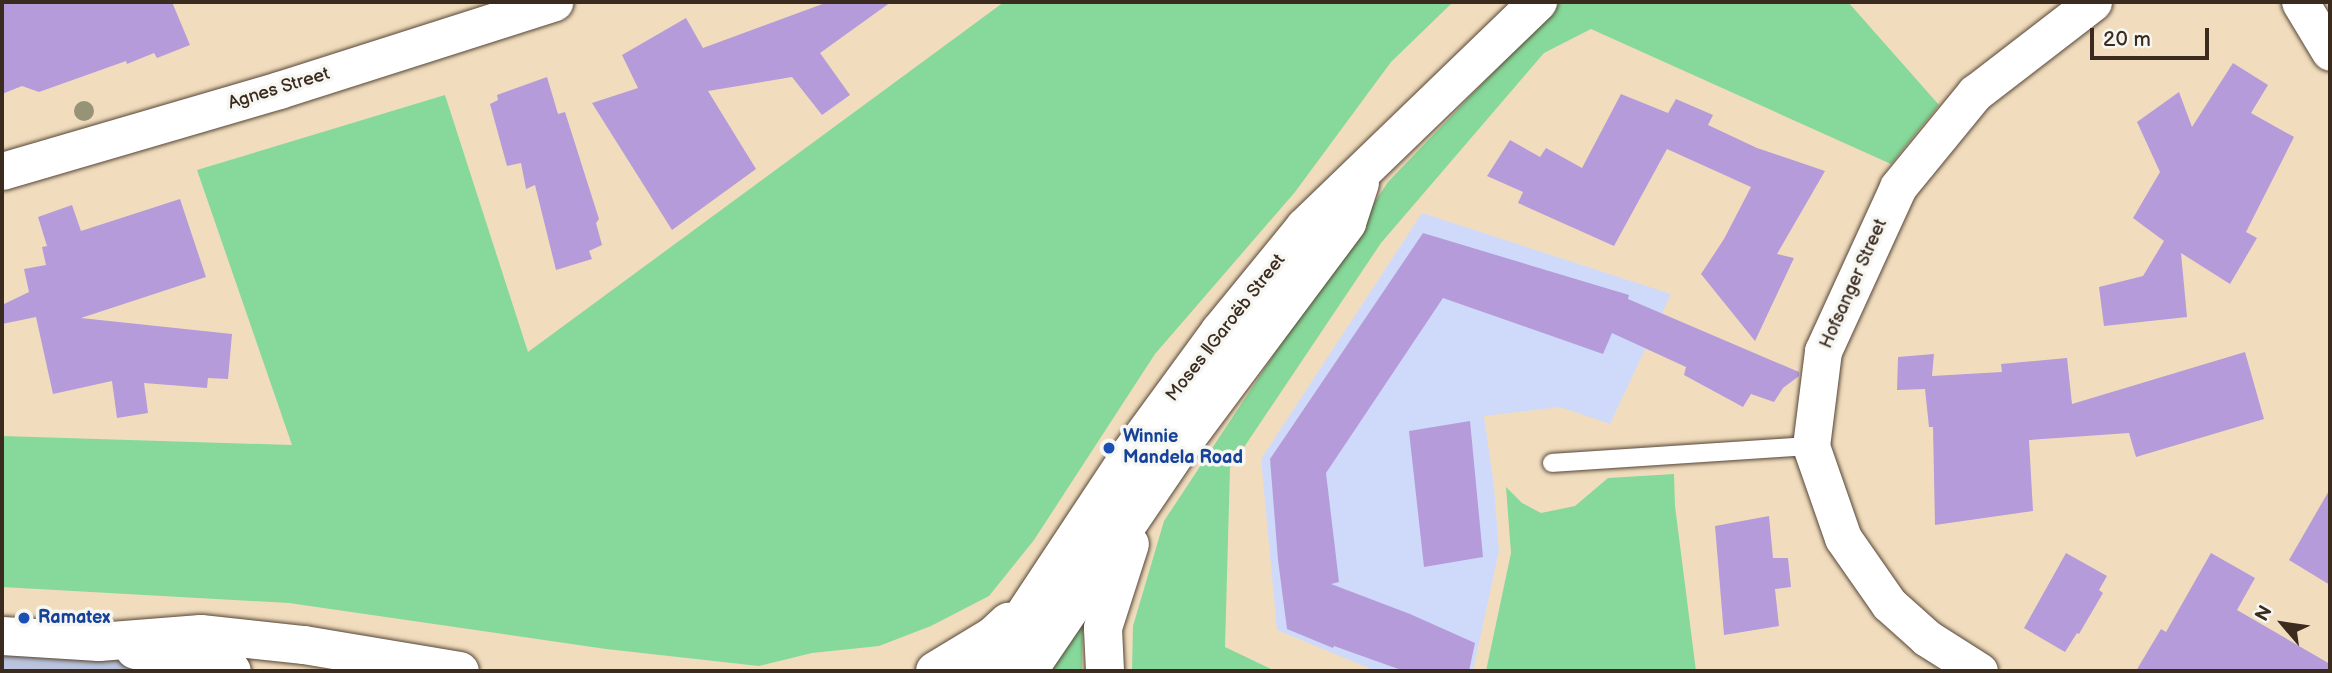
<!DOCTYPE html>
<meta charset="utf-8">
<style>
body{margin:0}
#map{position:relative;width:2332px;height:673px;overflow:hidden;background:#f1ddbe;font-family:"Balsamiq Sans",sans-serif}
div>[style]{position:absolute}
.built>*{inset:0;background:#cfdafa}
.industrial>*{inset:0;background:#bac4de}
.green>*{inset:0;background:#86d99a}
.building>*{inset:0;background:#b59bd9}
.roads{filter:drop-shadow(0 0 2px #564536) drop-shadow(0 0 2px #564536)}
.service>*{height:18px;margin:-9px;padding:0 9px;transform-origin:9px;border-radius:9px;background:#fff}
.minor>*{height:37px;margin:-18.5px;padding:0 18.5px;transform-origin:18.5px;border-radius:18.5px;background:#fff}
.secondary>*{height:38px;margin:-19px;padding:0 19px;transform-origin:19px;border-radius:19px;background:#fff}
.trees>*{width:20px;height:20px;margin:-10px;border-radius:50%;background:#979377}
.dots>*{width:19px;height:19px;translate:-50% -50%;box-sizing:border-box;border:4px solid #f6f6f2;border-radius:50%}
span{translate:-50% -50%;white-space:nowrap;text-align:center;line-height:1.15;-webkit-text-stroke:7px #f6f6f2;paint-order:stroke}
.street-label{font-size:18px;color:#3b2a1e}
.transit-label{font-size:18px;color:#164399;font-weight:700}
.left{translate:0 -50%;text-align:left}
.frame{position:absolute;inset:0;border:4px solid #3b2a1e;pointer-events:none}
.north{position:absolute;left:2248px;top:589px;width:70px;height:70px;-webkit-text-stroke:5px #f6f6f2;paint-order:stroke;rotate:299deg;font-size:19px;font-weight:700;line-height:28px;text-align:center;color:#3b2a1e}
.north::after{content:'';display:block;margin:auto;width:24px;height:32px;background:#3b2a1e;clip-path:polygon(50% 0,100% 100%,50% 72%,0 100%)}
.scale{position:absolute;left:2090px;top:28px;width:119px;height:32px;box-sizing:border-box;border:4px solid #3b2a1e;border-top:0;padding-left:9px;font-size:21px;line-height:24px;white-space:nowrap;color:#3b2a1e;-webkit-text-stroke:5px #f6f6f2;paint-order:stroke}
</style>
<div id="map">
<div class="built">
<i style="clip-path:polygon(1422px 213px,1671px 294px,1610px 424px,1560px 407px,1484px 416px,1494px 486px,1499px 551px,1473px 671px,1376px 671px,1277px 630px,1261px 459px)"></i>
</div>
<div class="industrial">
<i style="clip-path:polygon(2px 636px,234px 671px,2px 671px)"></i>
</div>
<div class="green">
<i style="clip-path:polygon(1004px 2px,1453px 2px,1391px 62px,1295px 192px,1155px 354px,1034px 540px,989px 596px,931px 626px,879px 646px,812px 653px,759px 666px,606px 649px,289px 603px,2px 587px,2px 436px,292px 445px,197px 170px,445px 95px,528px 352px)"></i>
<i style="clip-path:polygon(1561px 2px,1848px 2px,1939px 105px,1891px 164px,1591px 29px,1544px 53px,1381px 243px,1230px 468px,1225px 647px,1275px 671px,1132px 671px,1133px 626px,1164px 521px,1388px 182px)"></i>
<i style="clip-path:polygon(1674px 474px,1675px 506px,1696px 671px,1486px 671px,1511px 553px,1506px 487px,1522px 503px,1541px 513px,1575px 506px,1608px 478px)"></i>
<i style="clip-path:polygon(1083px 615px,1082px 671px,1047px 671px)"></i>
</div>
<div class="building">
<i style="clip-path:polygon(2px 2px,172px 2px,190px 45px,157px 58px,154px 53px,127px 64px,126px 61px,39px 92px,22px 86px,2px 94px)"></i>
<i style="clip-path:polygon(828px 2px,891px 2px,820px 53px,850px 95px,822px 115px,792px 77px,708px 91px,756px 169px,672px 230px,592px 103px,638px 88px,622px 55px,686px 18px,703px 48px)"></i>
<i style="clip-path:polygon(2233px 63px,2268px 85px,2251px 113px,2294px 137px,2246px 232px,2257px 238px,2230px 284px,2181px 253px,2187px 317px,2104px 326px,2099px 287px,2143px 276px,2164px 241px,2133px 218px,2160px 172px,2137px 122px,2179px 92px,2192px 127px)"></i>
<i style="clip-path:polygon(547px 77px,558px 114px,565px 112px,599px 219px,596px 223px,602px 245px,589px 251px,592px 259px,556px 270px,535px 185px,526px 189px,521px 163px,507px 166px,490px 104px,498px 100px,497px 95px)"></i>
<i style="clip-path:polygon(1621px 94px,1668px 113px,1676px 99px,1713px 115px,1708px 125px,1757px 148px,1825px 171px,1777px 254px,1794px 258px,1755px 341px,1701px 274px,1724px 239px,1751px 187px,1667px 149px,1614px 246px,1518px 203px,1523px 192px,1487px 176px,1510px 140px,1540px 157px,1546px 148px,1582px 168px)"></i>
<i style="clip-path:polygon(180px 199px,206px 277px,81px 318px,232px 334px,228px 379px,208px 378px,207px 388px,144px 383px,148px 413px,117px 418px,112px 381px,53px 394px,36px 317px,2px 324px,2px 305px,29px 292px,24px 269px,46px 265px,42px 247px,47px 246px,38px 217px,72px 205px,81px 231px)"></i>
<i style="clip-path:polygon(1423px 233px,1629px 295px,1628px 299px,1799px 372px,1799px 376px,1783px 388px,1774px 402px,1751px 394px,1743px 407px,1684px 375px,1686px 367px,1612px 333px,1603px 354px,1443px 298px,1326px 473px,1339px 582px,1331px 584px,1410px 614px,1475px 643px,1469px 671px,1404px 671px,1334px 646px,1333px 648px,1287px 629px,1278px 560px,1270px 459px)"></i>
<i style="clip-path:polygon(2245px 352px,2264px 419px,2136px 457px,2129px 433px,2029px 440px,2033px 511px,1935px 525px,1933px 427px,1929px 427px,1925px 389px,1897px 390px,1898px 357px,1934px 354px,1932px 376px,2002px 372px,2001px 364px,2067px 358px,2072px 404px)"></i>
<i style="clip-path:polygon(1470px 421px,1483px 557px,1424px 567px,1409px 431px)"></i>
<i style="clip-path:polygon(2330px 489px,2330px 585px,2289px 560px)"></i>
<i style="clip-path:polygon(1769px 516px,1773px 558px,1788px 558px,1791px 587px,1775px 589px,1779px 626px,1724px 635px,1715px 526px)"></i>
<i style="clip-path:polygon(2066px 553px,2107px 576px,2099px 590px,2103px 593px,2079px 634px,2077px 633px,2065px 652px,2024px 628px)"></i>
<i style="clip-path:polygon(2211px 553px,2255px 578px,2237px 610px,2330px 664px,2330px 671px,2136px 671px,2161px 629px,2166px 632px)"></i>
</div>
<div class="roads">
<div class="service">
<i style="left:1552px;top:463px;width:260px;rotate:-3.8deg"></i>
</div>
<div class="minor">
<i style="left:2300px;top:2px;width:58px;rotate:59deg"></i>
<i style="left:2px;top:171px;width:289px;rotate:-16.3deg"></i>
<i style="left:279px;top:90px;width:289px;rotate:-17.7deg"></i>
<i style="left:1979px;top:671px;width:62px;rotate:-147.6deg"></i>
<i style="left:1927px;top:638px;width:51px;rotate:-138.2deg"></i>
<i style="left:1889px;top:604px;width:80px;rotate:-124.9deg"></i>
<i style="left:1843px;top:538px;width:97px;rotate:-109.2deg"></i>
<i style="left:1811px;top:446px;width:96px;rotate:-82.8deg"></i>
<i style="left:1823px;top:351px;width:180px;rotate:-65.4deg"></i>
<i style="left:1898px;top:187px;width:122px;rotate:-50.7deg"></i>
<i style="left:1975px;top:93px;width:149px;rotate:-37.6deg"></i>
</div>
<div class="secondary">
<i style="left:2px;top:636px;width:97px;rotate:3.5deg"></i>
<i style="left:99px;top:642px;width:102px;rotate:-4.5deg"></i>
<i style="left:201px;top:634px;width:104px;rotate:6.1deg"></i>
<i style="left:304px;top:645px;width:158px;rotate:9.5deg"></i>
<i style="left:135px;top:650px;width:99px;rotate:12.2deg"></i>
<i style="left:935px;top:671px;width:68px;rotate:-31.1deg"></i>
<i style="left:993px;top:636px;width:21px;rotate:-43deg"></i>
<i style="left:987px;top:671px;width:265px;rotate:-56.5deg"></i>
<i style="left:1133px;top:450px;width:147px;rotate:-53.8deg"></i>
<i style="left:1220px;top:331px;width:134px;rotate:-50.7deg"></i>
<i style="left:1305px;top:227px;width:324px;rotate:-44deg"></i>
<i style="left:1028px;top:671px;width:267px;rotate:-55.8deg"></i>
<i style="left:1178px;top:450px;width:283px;rotate:-53.3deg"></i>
<i style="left:1347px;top:223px;width:42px;rotate:-72deg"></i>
<i style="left:1105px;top:671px;width:43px;rotate:-92.7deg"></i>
<i style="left:1103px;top:628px;width:88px;rotate:-72.2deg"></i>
</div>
</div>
<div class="trees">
<i style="left:84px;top:111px"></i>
</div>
<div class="dots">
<i style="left:1109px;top:448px;background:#1a4fb4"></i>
<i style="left:24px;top:618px;background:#1a4fb4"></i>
</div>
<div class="street-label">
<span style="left:279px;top:89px;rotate:-17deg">Agnes Street</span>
<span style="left:1854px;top:284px;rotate:-66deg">Hofsanger Street</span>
<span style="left:1226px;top:328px;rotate:-52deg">Moses ǁGaroëb Street</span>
</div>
<div class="transit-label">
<span class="left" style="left:1123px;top:448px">Winnie<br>Mandela Road</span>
<span class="left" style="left:38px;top:618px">Ramatex</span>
</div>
<div class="frame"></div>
<div class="north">N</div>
<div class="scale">20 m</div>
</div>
